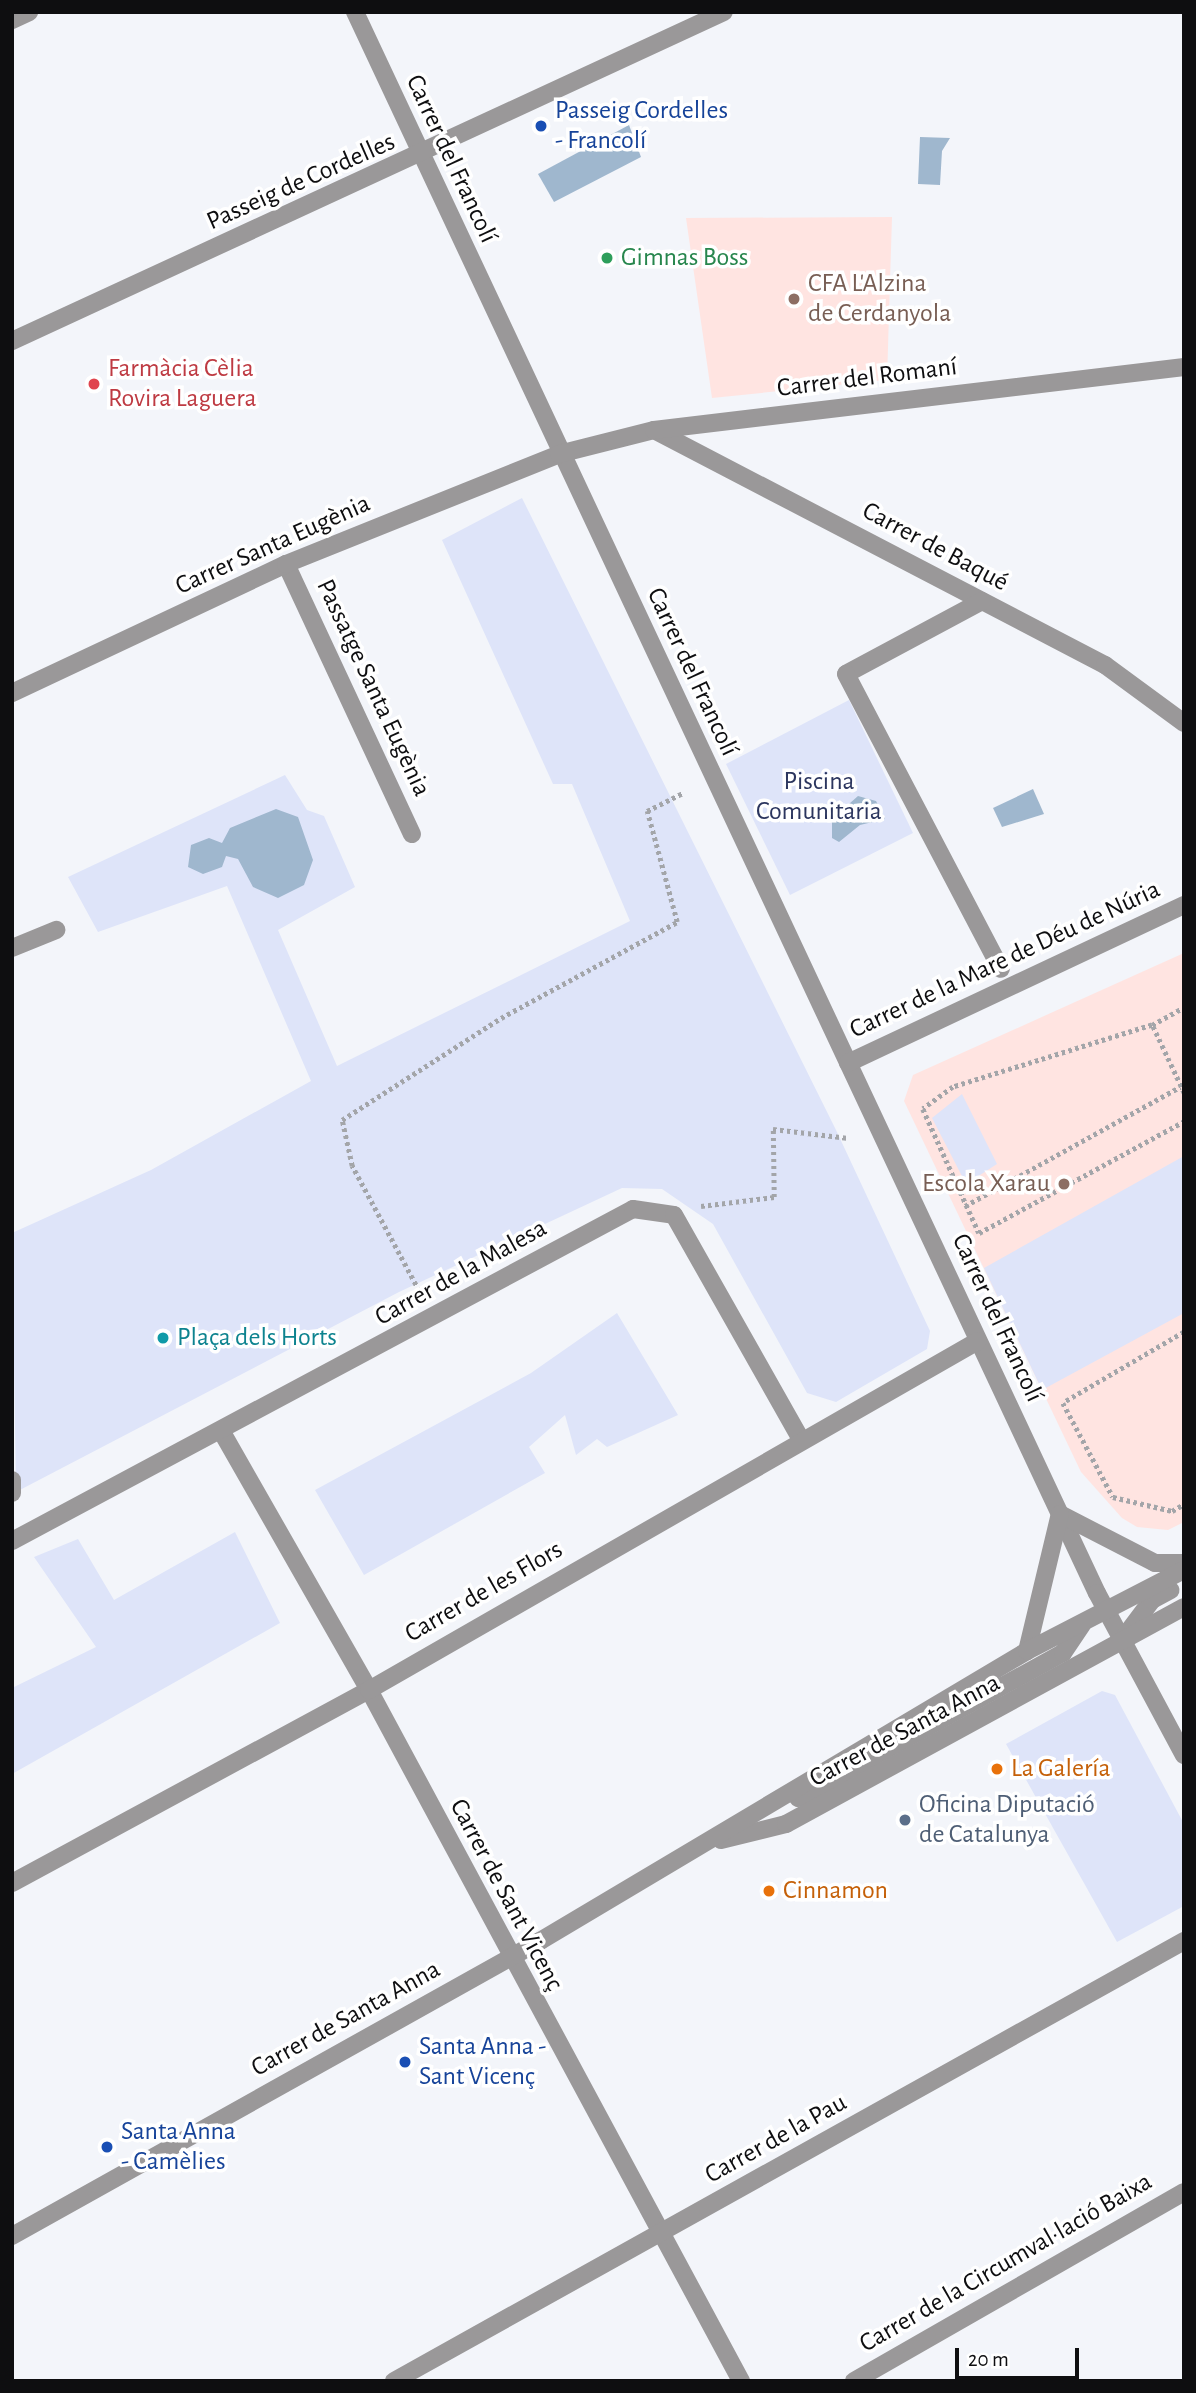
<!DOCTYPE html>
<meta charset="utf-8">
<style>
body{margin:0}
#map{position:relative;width:1196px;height:2393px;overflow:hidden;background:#f3f5fa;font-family:"Alegreya Sans",sans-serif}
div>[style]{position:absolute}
.education>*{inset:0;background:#ffe4e1}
.green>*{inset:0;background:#dee4f9}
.water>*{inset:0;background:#9fb7ce}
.path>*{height:4.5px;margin-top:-2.25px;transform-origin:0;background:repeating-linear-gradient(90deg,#a3a5a9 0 3.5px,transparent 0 7px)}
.street>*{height:18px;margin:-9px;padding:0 9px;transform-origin:9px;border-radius:9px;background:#9a9899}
.dots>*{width:19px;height:19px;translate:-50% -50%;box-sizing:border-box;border:4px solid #fff;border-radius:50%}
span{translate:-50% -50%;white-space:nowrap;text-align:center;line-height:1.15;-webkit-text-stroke:7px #fff;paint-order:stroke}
.transit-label{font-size:26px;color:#164399}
.left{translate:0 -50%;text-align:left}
.street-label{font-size:26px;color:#0e0e10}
.leisure-label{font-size:26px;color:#27864d}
.education-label{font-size:26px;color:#785e54}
.right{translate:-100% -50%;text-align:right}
.health-label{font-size:26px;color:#be3a42}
.park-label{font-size:26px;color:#2b355e}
.culture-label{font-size:26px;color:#0d838f}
.food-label{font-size:26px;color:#c56008}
.service-label{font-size:26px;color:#4e5e75}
.frame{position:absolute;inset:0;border:14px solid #0e0e10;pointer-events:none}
.scale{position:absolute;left:955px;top:2348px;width:124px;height:32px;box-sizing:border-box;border:4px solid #0e0e10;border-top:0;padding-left:9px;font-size:21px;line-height:24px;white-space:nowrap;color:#0e0e10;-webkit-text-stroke:5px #fff;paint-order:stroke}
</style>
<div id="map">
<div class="education">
<i style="clip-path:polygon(892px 217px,887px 380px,712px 398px,686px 218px)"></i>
<i style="clip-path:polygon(1184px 953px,1184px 1522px,1168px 1530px,1137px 1527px,1122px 1518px,1081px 1472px,904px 1101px,913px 1075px)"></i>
</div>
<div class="green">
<i style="clip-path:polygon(522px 498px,836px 1130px,930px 1331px,927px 1349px,836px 1402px,807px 1393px,713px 1224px,662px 1189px,622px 1188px,399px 1292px,16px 1492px,12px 1233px,151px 1170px,311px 1081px,227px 886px,98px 932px,68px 877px,285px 775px,307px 810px,324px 816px,355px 887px,278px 930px,337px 1066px,630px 921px,572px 784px,553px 784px,442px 540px)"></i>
<i style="clip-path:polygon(849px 700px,913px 833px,790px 895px,726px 764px)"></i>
<i style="clip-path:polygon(962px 1094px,997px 1164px,966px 1184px,932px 1118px)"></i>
<i style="clip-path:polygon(1184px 1156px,1184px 1313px,1042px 1390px,984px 1268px)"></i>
<i style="clip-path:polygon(617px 1313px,678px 1415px,607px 1447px,597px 1439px,576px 1455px,565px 1415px,529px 1447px,545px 1473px,364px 1575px,315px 1490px,531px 1373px)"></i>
<i style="clip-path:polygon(235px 1532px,280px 1623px,12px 1774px,12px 1688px,96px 1647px,34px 1557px,78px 1539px,114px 1600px)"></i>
<i style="clip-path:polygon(1102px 1691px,1115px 1695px,1184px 1824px,1184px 1906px,1117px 1942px,1006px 1744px)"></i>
</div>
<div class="water">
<i style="clip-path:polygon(629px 125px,641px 157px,554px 202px,538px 174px)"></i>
<i style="clip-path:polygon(920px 137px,950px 138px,942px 151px,940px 185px,918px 184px)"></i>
<i style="clip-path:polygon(1033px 789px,1044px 814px,1002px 827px,993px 808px)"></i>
<i style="clip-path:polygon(858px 796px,876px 801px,885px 819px,860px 825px,839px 842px,832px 838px,832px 819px)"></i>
<i style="clip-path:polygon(276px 809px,298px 817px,313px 860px,304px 885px,278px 898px,253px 887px,238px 859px,226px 856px,222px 867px,203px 874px,188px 867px,191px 845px,209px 838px,222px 843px,230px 828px)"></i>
</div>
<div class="path">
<i style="left:1152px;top:1025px;width:37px;rotate:-29deg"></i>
<i style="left:1184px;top:1093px;width:75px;rotate:-115.2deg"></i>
<i style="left:1152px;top:1025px;width:208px;rotate:162.7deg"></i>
<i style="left:953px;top:1087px;width:37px;rotate:144deg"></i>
<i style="left:923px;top:1109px;width:136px;rotate:65.7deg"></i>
<i style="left:979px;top:1233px;width:234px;rotate:-28.6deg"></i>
<i style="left:701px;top:1206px;width:74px;rotate:-7deg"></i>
<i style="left:774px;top:1197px;width:68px;rotate:-90.8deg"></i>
<i style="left:773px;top:1129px;width:76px;rotate:6.8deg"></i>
<i style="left:965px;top:1206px;width:246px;rotate:-29deg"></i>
<i style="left:419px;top:1291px;width:142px;rotate:-118.2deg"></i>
<i style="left:352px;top:1166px;width:47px;rotate:-102.3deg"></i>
<i style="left:342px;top:1120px;width:189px;rotate:-32.7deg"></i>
<i style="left:501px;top:1018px;width:200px;rotate:-28.6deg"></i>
<i style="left:677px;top:922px;width:115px;rotate:-105.1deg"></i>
<i style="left:647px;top:811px;width:40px;rotate:-26.6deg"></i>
<i style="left:1184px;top:1332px;width:140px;rotate:149.6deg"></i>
<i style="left:1063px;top:1403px;width:106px;rotate:62deg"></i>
<i style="left:1113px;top:1497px;width:61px;rotate:13.3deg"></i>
<i style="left:1172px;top:1511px;width:14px;rotate:-30deg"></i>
</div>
<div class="street">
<i style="left:355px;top:12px;width:1746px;rotate:64.86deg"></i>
<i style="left:1097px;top:1593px;width:184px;rotate:61.8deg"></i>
<i style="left:12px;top:20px;width:19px;rotate:-25deg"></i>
<i style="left:12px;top:341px;width:784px;rotate:-24.8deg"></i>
<i style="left:654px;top:430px;width:509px;rotate:27.52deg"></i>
<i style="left:1105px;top:665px;width:98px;rotate:36.3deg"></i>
<i style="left:286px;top:564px;width:298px;rotate:65deg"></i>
<i style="left:982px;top:601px;width:154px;rotate:151.8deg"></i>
<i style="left:846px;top:674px;width:333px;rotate:62.3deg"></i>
<i style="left:12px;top:693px;width:303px;rotate:-25.2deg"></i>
<i style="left:286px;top:564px;width:294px;rotate:-21.9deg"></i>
<i style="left:559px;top:454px;width:98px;rotate:-14.2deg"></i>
<i style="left:654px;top:430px;width:534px;rotate:-6.78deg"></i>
<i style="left:12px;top:948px;width:48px;rotate:-22.2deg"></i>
<i style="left:848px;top:1063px;width:371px;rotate:-25.2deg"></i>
<i style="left:223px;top:1434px;width:295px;rotate:60.3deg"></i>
<i style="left:369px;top:1690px;width:785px;rotate:61.7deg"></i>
<i style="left:12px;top:1480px;width:13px;rotate:90deg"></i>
<i style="left:1060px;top:1514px;width:107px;rotate:27.3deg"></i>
<i style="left:1155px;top:1563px;width:29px"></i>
<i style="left:12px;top:1541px;width:704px;rotate:-28.13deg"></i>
<i style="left:633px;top:1209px;width:41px;rotate:8.3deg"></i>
<i style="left:674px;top:1215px;width:256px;rotate:60.5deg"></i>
<i style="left:1125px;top:1636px;width:45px;rotate:-53.1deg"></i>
<i style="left:1152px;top:1600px;width:21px;rotate:-28deg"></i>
<i style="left:1027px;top:1651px;width:141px;rotate:-76.5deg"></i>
<i style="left:798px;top:1798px;width:302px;rotate:-28.7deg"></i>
<i style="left:1063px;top:1653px;width:34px;rotate:-56deg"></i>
<i style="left:721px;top:1840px;width:67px;rotate:-13.8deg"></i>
<i style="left:786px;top:1824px;width:453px;rotate:-28.6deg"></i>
<i style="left:12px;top:1883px;width:406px;rotate:-28.4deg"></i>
<i style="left:369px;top:1690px;width:702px;rotate:-29.82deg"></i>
<i style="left:12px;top:2236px;width:605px;rotate:-29.19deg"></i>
<i style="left:540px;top:1941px;width:567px;rotate:-30.77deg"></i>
<i style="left:1027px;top:1651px;width:177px;rotate:-27.3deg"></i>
<i style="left:394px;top:2381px;width:904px;rotate:-29.12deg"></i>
<i style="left:854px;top:2381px;width:380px;rotate:-29.8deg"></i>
</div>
<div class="dots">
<i style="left:541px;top:126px;background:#1a4fb4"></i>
<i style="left:607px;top:258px;background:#2e9e5b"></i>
<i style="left:794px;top:299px;background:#8d6e63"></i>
<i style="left:94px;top:384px;background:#e0444e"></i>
<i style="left:1064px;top:1184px;background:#8d6e63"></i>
<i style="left:163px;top:1338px;background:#0f9aa8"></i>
<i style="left:997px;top:1769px;background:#e8710a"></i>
<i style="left:905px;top:1820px;background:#5c6f8a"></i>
<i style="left:769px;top:1891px;background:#e8710a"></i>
<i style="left:405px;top:2062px;background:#1a4fb4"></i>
<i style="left:107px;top:2147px;background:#1a4fb4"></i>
</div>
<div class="transit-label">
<span class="left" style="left:555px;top:126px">Passeig Cordelles<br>- Francolí</span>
<span class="left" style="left:419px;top:2062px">Santa Anna -<br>Sant Vicenç</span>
<span class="left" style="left:121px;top:2147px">Santa Anna<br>- Camèlies</span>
</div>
<div class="street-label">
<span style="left:451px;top:159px;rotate:65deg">Carrer del Francolí</span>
<span style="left:301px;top:182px;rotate:-24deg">Passeig de Cordelles</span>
<span style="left:867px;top:378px;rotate:-7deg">Carrer del Romaní</span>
<span style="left:273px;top:545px;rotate:-24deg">Carrer Santa Eugènia</span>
<span style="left:935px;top:547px;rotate:28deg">Carrer de Baqué</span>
<span style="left:692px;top:672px;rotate:65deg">Carrer del Francolí</span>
<span style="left:373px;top:688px;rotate:65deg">Passatge Santa Eugènia</span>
<span style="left:1005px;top:960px;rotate:-25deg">Carrer de la Mare de Déu de Núria</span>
<span style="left:461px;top:1273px;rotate:-29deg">Carrer de la Malesa</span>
<span style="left:997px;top:1318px;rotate:65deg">Carrer del Francolí</span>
<span style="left:484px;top:1592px;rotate:-30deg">Carrer de les Flors</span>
<span style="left:905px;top:1731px;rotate:-28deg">Carrer de Santa Anna</span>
<span style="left:506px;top:1895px;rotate:62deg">Carrer de Sant Vicenç</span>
<span style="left:346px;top:2019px;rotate:-29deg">Carrer de Santa Anna</span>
<span style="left:776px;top:2139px;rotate:-29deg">Carrer de la Pau</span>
<span style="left:1006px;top:2263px;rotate:-30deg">Carrer de la Circumval·lació Baixa</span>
</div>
<div class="leisure-label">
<span class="left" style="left:621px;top:258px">Gimnas Boss</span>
</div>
<div class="education-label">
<span class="left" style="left:808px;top:299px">CFA L'Alzina<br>de Cerdanyola</span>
<span class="right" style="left:1050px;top:1184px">Escola Xarau</span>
</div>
<div class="health-label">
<span class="left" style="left:108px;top:384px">Farmàcia Cèlia<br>Rovira Laguera</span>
</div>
<div class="park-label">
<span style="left:819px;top:797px">Piscina<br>Comunitaria</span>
</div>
<div class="culture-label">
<span class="left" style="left:177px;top:1338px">Plaça dels Horts</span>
</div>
<div class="food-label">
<span class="left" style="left:1011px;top:1769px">La Galería</span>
<span class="left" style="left:783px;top:1891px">Cinnamon</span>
</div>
<div class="service-label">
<span class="left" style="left:919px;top:1820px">Oficina Diputació<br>de Catalunya</span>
</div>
<div class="frame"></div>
<div class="scale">20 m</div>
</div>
